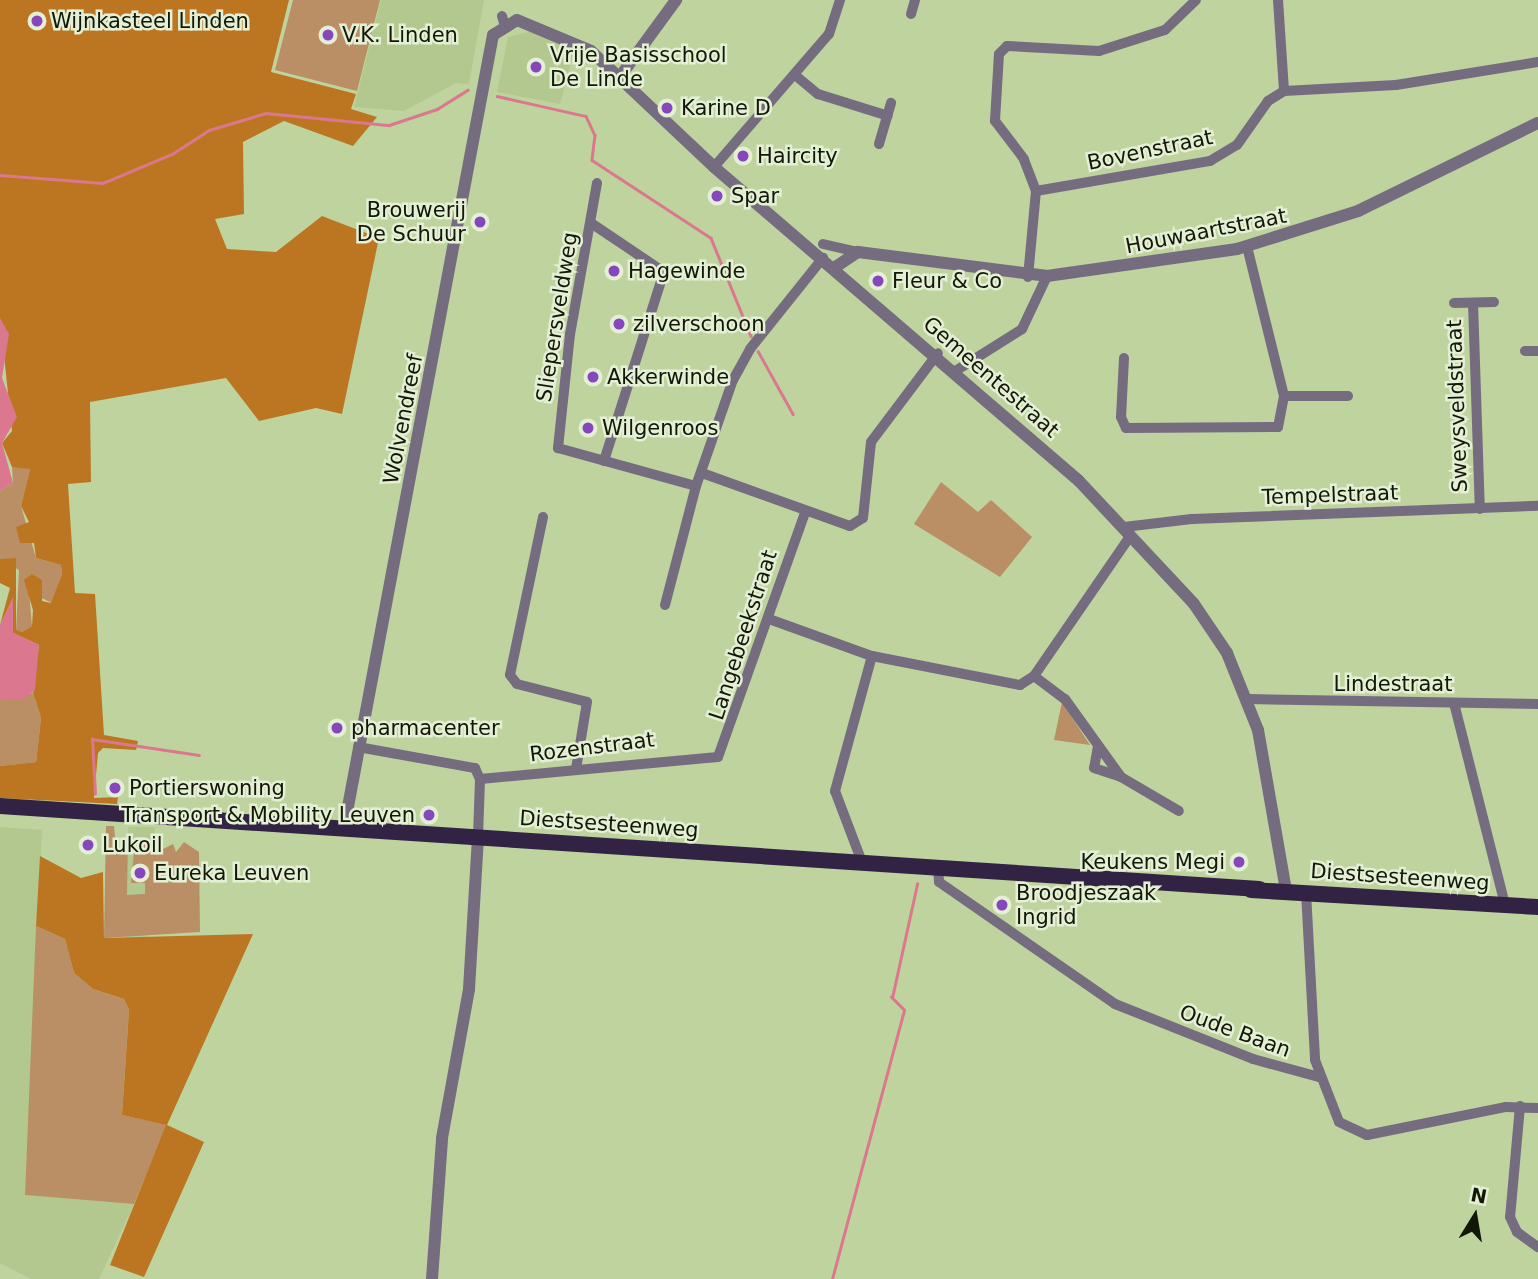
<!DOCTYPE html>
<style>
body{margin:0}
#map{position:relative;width:1538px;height:1279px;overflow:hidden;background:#bed39e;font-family:"DejaVu Sans",sans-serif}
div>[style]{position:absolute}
.built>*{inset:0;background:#b2c88e}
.green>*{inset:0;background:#ba8f65}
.forest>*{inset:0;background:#bc7622}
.water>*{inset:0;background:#db778f}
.stream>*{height:2.5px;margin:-1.25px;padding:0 1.25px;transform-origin:1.25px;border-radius:1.25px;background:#db778f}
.minor>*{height:10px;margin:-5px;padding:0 5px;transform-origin:5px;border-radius:5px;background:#756c80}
.tertiary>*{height:12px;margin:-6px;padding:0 6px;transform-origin:6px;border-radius:6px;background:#756c80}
.primary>*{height:16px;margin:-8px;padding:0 8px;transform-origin:8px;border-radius:8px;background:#322243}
.dots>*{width:19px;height:19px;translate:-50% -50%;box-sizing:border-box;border:4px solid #e4efd5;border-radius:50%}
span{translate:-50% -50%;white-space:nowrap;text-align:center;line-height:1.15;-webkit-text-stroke:5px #e4efd5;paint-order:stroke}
.poi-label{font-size:21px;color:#111805}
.left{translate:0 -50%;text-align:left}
.right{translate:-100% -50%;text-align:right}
.street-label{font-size:21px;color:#111805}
.north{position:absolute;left:1440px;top:1181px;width:70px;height:70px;-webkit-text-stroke:5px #e4efd5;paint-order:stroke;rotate:11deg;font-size:19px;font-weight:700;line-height:28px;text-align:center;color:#111805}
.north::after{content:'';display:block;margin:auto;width:24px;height:32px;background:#111805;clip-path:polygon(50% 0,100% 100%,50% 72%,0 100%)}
</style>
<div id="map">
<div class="built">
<i style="clip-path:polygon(381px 0,484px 0,469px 84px,456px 83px,404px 111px,354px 107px)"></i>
<i style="clip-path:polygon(532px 31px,574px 50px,560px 104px,497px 92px,508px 37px)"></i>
<i style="clip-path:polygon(0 827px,42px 830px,25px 1195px,134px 1204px,99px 1279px,31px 1279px,0 1263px)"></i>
<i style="clip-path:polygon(128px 827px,155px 827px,147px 937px,126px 938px)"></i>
</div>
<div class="green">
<i style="clip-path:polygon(293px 0,380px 0,357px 91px,275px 70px)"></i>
<i style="clip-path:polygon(22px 463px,30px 469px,21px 506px,36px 558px,61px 565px,62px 574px,52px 603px,29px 592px,32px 626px,22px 632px,16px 631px,19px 570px,0 559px,0 491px,13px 483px,12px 467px)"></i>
<i style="clip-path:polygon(941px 482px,978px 512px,991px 500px,1032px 537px,1000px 577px,914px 524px)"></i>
<i style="clip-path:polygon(33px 693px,41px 718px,36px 762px,0 766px,0 700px)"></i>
<i style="clip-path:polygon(1062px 702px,1090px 745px,1054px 740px)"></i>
<i style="clip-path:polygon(106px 826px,114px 826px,116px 849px,124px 849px,128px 839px,127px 895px,145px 894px,145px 883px,131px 883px,135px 841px,154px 842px,159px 851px,173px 844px,176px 852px,184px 842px,199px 852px,200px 932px,104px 938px)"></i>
<i style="clip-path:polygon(36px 926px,65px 939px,74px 973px,93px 989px,124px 999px,129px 1010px,122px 1115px,167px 1125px,134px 1204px,25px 1195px)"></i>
</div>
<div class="forest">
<i style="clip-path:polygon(0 0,289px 0,271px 72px,356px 94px,351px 109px,377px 117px,353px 146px,284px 121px,243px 142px,244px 214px,215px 219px,227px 249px,276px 252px,322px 216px,379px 238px,342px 414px,316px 408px,259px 421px,226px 378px,90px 402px,91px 482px,68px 484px,75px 593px,95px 594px,104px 735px,138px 741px,136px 750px,103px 748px,98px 753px,94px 798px,118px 797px,117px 804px,0 798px,0 766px,36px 762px,41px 718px,33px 693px,39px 645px,13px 633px,13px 598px,0 625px,10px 588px,0 583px,0 559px,16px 558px,16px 630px,22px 632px,32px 626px,33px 610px,24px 580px,32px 574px,42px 580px,42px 601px,51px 603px,62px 574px,61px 565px,36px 558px,34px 543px,20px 543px,16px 527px,29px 522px,21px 506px,30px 469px,12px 467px,2px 443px,12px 431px,0 318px)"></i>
<i style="clip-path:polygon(40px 856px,81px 878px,103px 872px,104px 938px,253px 934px,167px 1125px,204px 1142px,144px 1277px,110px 1265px,166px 1125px,122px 1115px,129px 1010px,124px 999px,93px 989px,74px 973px,65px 939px,36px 926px)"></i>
</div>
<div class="water">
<i style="clip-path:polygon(0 318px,9px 334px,2px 378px,17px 417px,2px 443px,13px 483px,0 491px)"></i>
<i style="clip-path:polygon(13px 598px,13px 633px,39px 645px,35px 690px,24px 699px,0 700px,0 625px)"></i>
</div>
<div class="stream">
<i style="left:497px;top:96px;width:91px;rotate:12.7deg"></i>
<i style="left:586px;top:116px;width:21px;rotate:65deg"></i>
<i style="left:595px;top:135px;width:25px;rotate:97deg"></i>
<i style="left:592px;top:160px;width:142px;rotate:33.2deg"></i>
<i style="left:711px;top:238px;width:106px;rotate:67.8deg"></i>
<i style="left:0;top:175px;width:103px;rotate:4.4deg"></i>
<i style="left:103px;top:183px;width:75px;rotate:-22.8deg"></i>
<i style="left:172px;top:154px;width:44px;rotate:-33deg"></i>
<i style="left:209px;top:130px;width:59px;rotate:-16.6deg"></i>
<i style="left:266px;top:113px;width:124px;rotate:5.6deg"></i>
<i style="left:389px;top:125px;width:51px;rotate:-18.4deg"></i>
<i style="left:437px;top:109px;width:36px;rotate:-32deg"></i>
<i style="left:758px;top:351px;width:72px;rotate:60.9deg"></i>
<i style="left:95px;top:794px;width:55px;rotate:-93.1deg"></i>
<i style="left:92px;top:739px;width:108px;rotate:8.5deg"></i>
<i style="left:892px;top:998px;width:117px;rotate:-77.6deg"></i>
<i style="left:832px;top:1279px;width:278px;rotate:-75deg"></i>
<i style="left:904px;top:1010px;width:18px;rotate:-135deg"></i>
</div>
<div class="minor">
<i style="left:1278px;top:0;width:91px;rotate:86.2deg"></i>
<i style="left:911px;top:14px;width:15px;rotate:-74deg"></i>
<i style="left:502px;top:16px;width:7px;rotate:74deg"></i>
<i style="left:795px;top:75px;width:30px;rotate:40deg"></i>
<i style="left:818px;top:94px;width:73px;rotate:17.4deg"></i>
<i style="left:879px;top:144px;width:43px;rotate:-73.7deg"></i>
<i style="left:714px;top:167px;width:176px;rotate:-49.2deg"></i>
<i style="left:829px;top:34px;width:36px;rotate:-72deg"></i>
<i style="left:597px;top:183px;width:153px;rotate:100.1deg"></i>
<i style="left:570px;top:334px;width:115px;rotate:96deg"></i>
<i style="left:558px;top:448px;width:143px;rotate:15.4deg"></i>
<i style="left:1036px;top:191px;width:177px;rotate:-9.8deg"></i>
<i style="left:1210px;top:161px;width:31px;rotate:-31deg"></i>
<i style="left:1237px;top:145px;width:54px;rotate:-54.8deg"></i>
<i style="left:1268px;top:101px;width:19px;rotate:-32deg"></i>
<i style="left:1284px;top:91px;width:112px;rotate:-3.1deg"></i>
<i style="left:1396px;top:85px;width:144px;rotate:-9.2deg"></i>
<i style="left:1036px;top:191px;width:34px;rotate:-111deg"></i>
<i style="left:1024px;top:159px;width:48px;rotate:-127.3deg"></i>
<i style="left:995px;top:121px;width:67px;rotate:-86.6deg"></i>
<i style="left:999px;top:54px;width:11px;rotate:-45deg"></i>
<i style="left:1007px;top:46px;width:92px;rotate:3.1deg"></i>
<i style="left:1099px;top:51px;width:69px;rotate:-17.7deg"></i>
<i style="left:1165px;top:30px;width:43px;rotate:-44.1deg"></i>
<i style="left:591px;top:223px;width:84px;rotate:33.9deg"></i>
<i style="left:661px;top:270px;width:8px;rotate:83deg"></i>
<i style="left:662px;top:278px;width:192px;rotate:107.6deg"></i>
<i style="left:823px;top:244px;width:36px;rotate:13deg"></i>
<i style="left:1028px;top:277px;width:86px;rotate:-84.7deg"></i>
<i style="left:1454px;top:303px;width:40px;rotate:-1.4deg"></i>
<i style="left:1473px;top:303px;width:206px;rotate:88.1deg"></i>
<i style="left:1525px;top:351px;width:13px"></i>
<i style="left:1124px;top:358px;width:59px;rotate:92.9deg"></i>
<i style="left:1121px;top:417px;width:12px;rotate:66deg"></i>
<i style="left:1126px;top:428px;width:152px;rotate:-0.4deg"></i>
<i style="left:1278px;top:427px;width:32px;rotate:-79deg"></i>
<i style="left:1284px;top:396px;width:154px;rotate:-103.9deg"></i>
<i style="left:957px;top:370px;width:77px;rotate:-32.2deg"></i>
<i style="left:1022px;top:329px;width:59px;rotate:-64.7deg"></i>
<i style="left:1284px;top:396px;width:64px"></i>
<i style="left:702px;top:473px;width:157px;rotate:19.7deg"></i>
<i style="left:850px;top:526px;width:15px;rotate:-32deg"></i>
<i style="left:863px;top:518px;width:76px;rotate:-84deg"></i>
<i style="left:871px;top:442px;width:111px;rotate:-53deg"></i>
<i style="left:543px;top:517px;width:161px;rotate:101.8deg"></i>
<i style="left:510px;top:675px;width:11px;rotate:52deg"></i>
<i style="left:517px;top:684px;width:72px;rotate:14.4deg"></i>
<i style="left:587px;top:702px;width:68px;rotate:99.3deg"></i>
<i style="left:1124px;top:527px;width:68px;rotate:-6.7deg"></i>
<i style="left:1192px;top:519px;width:346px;rotate:-2.2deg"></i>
<i style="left:665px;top:605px;width:123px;rotate:-75.4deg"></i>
<i style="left:696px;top:486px;width:112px;rotate:-70.8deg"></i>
<i style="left:733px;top:380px;width:35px;rotate:-61deg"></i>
<i style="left:750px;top:349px;width:117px;rotate:-51.3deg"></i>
<i style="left:769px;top:619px;width:109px;rotate:19.8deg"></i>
<i style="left:872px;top:656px;width:151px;rotate:11.1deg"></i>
<i style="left:1020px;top:685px;width:17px;rotate:-33deg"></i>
<i style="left:1034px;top:676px;width:171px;rotate:-55.5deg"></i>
<i style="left:1034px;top:676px;width:39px;rotate:37deg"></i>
<i style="left:1065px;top:699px;width:96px;rotate:54.3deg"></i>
<i style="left:1121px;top:777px;width:67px;rotate:30.4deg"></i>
<i style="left:1248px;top:699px;width:290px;rotate:1deg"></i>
<i style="left:1454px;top:703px;width:207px;rotate:75.8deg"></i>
<i style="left:1098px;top:746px;width:22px;rotate:100deg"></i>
<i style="left:1094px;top:768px;width:28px;rotate:18deg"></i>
<i style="left:358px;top:747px;width:119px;rotate:10.2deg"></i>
<i style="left:475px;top:768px;width:12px;rotate:66deg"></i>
<i style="left:480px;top:779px;width:239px;rotate:-5.3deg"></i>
<i style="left:718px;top:757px;width:260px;rotate:-70.4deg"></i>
<i style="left:478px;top:837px;width:58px;rotate:-88deg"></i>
<i style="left:862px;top:862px;width:76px;rotate:-110.8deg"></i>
<i style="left:835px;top:791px;width:140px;rotate:-74.7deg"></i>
<i style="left:938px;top:867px;width:15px;rotate:86deg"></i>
<i style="left:939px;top:882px;width:214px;rotate:34.7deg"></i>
<i style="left:1115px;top:1004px;width:149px;rotate:21.7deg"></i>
<i style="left:1253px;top:1059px;width:68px;rotate:15.3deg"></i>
<i style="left:1306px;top:892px;width:168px;rotate:86.9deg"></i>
<i style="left:1315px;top:1060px;width:66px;rotate:68.8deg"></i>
<i style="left:1339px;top:1122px;width:31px;rotate:25deg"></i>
<i style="left:1367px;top:1135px;width:142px;rotate:-11.4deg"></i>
<i style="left:1506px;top:1107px;width:32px;rotate:2deg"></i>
<i style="left:1520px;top:1106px;width:111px;rotate:95.1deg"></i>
<i style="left:1510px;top:1217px;width:17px;rotate:65deg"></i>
<i style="left:1517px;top:1232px;width:26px;rotate:36deg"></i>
</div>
<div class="tertiary">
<i style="left:619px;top:78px;width:97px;rotate:-53.8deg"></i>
<i style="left:834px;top:268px;width:29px;rotate:-34deg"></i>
<i style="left:858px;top:252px;width:191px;rotate:7.2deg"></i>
<i style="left:1047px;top:276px;width:192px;rotate:-8.1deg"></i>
<i style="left:1237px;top:249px;width:127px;rotate:-17.4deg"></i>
<i style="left:1358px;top:211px;width:200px;rotate:-26.1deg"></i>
<i style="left:344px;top:828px;width:807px;rotate:-79.36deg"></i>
<i style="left:493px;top:35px;width:28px;rotate:-32deg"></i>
<i style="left:517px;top:20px;width:80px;rotate:22.7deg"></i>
<i style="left:591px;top:51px;width:169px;rotate:43.3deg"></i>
<i style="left:714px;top:167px;width:481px;rotate:40.7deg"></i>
<i style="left:1079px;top:481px;width:168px;rotate:46.9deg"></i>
<i style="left:1194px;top:604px;width:59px;rotate:56deg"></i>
<i style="left:1227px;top:653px;width:83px;rotate:68.1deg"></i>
<i style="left:1258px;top:730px;width:162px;rotate:80.1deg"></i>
<i style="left:432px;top:1279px;width:141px;rotate:-85.9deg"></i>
<i style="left:442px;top:1138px;width:151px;rotate:-79.7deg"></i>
<i style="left:469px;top:989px;width:152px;rotate:-86.6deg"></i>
</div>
<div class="primary">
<i style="left:0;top:806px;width:1262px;rotate:3.77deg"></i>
<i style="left:1251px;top:890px;width:288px;rotate:3.4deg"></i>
</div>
<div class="dots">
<i style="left:37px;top:21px;background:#8647bd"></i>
<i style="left:328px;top:35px;background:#8647bd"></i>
<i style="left:536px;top:67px;background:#8647bd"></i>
<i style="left:667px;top:108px;background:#8647bd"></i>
<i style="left:743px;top:156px;background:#8647bd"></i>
<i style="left:717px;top:196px;background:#8647bd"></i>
<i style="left:480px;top:222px;background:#8647bd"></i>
<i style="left:614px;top:271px;background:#8647bd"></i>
<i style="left:878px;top:281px;background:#8647bd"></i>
<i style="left:619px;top:324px;background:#8647bd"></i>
<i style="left:593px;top:377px;background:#8647bd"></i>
<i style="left:588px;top:428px;background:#8647bd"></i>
<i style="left:337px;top:728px;background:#8647bd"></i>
<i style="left:115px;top:788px;background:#8647bd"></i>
<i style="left:429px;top:815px;background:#8647bd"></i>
<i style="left:88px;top:845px;background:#8647bd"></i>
<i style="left:1239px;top:862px;background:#8647bd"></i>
<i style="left:140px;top:873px;background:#8647bd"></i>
<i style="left:1002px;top:905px;background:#8647bd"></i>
</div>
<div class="poi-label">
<span class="left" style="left:51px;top:21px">Wijnkasteel Linden</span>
<span class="left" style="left:342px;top:35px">V.K. Linden</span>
<span class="left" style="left:550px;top:67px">Vrije Basisschool<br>De Linde</span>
<span class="left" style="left:681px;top:108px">Karine D</span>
<span class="left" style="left:757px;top:156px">Haircity</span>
<span class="left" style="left:731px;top:196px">Spar</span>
<span class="right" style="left:466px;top:222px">Brouwerij<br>De Schuur</span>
<span class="left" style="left:628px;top:271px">Hagewinde</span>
<span class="left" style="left:892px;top:281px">Fleur &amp; Co</span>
<span class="left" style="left:633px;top:324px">zilverschoon</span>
<span class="left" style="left:607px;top:377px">Akkerwinde</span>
<span class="left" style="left:602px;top:428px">Wilgenroos</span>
<span class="left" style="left:351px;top:728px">pharmacenter</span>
<span class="left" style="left:129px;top:788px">Portierswoning</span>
<span class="right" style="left:415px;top:815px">Transport &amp; Mobility Leuven</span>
<span class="left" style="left:102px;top:845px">Lukoil</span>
<span class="right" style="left:1225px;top:862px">Keukens Megi</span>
<span class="left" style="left:154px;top:873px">Eureka Leuven</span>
<span class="left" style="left:1016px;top:905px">Broodjeszaak<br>Ingrid</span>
</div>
<div class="street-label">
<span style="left:1150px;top:150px;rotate:-12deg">Bovenstraat</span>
<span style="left:1206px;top:231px;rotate:-11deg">Houwaartstraat</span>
<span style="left:557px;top:317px;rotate:-81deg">Sliepersveldweg</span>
<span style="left:991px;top:377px;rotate:41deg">Gemeentestraat</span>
<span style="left:1457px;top:406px;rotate:-92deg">Sweysveldstraat</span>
<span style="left:403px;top:419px;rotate:-79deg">Wolvendreef</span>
<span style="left:1330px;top:495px;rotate:-2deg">Tempelstraat</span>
<span style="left:743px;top:635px;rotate:-72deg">Langebeekstraat</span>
<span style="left:1393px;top:684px">Lindestraat</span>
<span style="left:592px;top:747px;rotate:-7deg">Rozenstraat</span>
<span style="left:609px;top:824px;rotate:4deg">Diestsesteenweg</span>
<span style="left:1400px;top:877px;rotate:4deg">Diestsesteenweg</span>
<span style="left:1235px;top:1031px;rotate:20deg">Oude Baan</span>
</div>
<div class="north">N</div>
</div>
